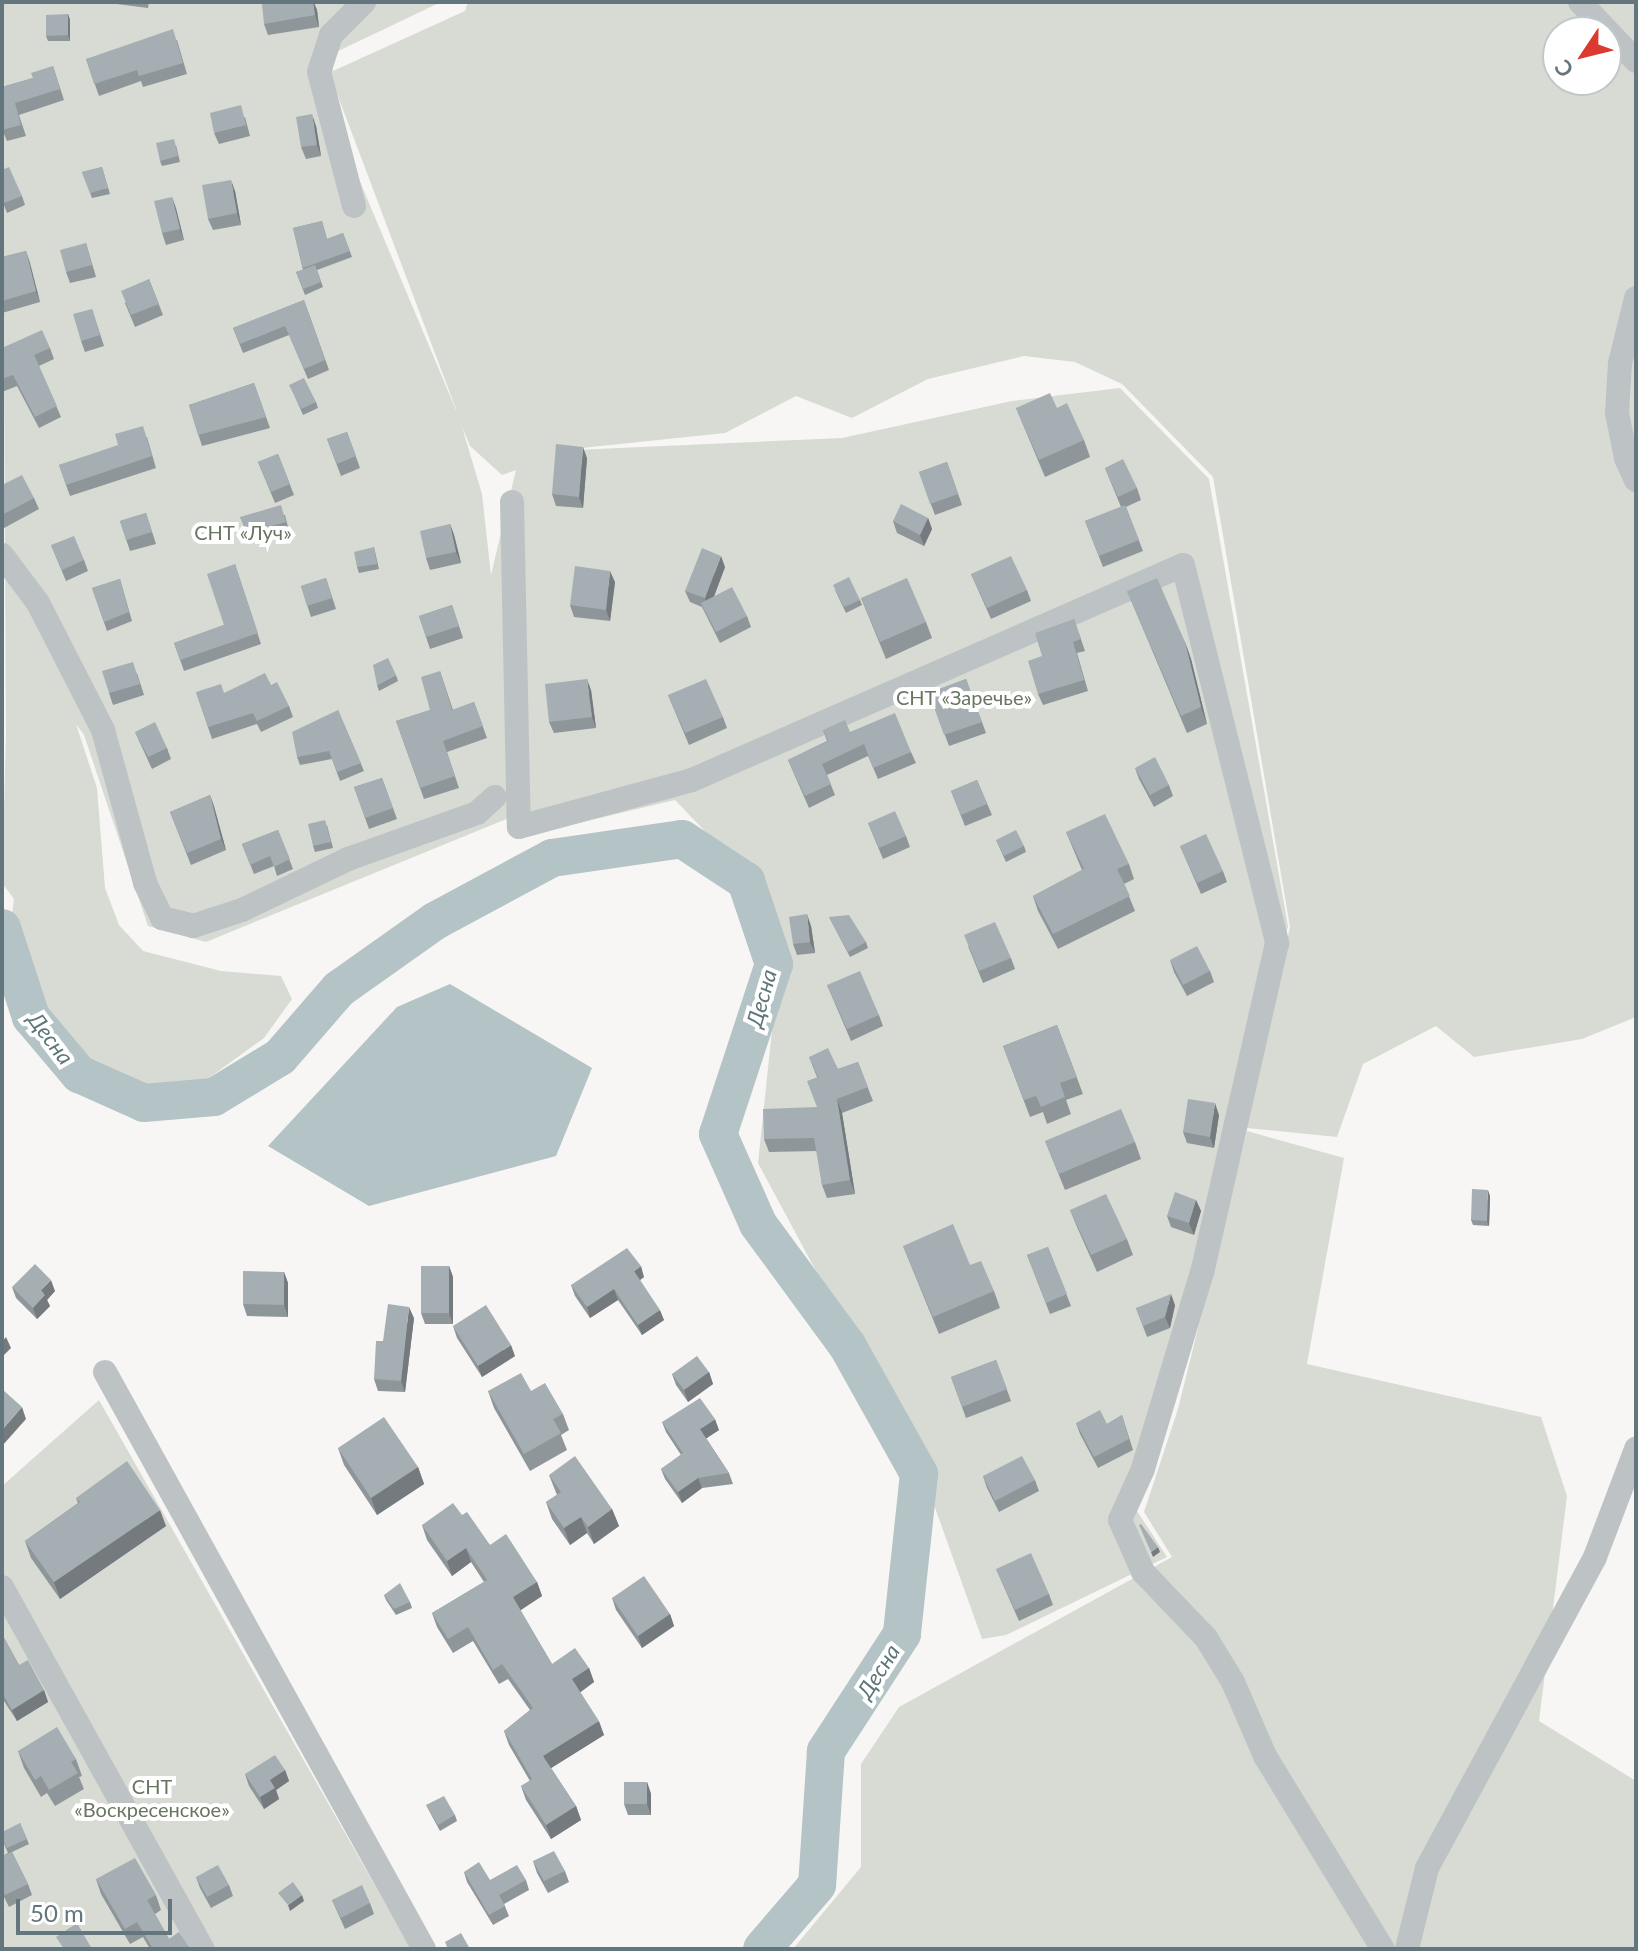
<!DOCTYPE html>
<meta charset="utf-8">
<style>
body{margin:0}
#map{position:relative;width:1638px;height:1951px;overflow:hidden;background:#f7f6f4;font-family:Lato,sans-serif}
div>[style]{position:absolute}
.green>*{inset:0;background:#d7dbd3}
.water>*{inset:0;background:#b4c3c5}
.river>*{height:38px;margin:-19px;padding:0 19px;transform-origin:19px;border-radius:19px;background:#b4c3c5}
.street>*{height:24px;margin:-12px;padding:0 12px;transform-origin:12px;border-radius:12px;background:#bdc3c5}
.wall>*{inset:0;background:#8e969a}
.shaded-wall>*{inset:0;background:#747a7d}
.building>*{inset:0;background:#a5afb3}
span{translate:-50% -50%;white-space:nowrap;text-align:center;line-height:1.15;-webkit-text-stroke:8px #fff;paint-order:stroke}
.park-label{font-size:20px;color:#687661}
.water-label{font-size:22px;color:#5e7678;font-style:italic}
.frame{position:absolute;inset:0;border:4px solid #63767d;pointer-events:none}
.north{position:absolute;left:1542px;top:16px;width:80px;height:80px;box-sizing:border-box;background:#fff;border:2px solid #c1c8cb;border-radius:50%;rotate:235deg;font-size:22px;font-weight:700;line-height:32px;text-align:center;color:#63767d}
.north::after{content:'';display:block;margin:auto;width:28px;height:36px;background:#dc392f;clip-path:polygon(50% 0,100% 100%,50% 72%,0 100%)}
.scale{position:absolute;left:16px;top:1899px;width:156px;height:36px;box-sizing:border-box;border:4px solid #63767d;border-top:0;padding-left:10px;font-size:24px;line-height:28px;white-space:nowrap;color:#63767d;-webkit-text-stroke:6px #fff;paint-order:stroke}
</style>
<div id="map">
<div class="green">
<i style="clip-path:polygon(evenodd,2px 2px,441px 2px,332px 54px,333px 71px,465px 11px,468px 2px,1636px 2px,1636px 1017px,1582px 1039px,1474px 1057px,1436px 1026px,1363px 1064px,1337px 1137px,1247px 1128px,1290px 927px,1213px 477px,1122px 384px,1075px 362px,1024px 356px,928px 379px,852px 418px,796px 396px,725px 433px,553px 451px,842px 438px,1012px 401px,1120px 388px,1209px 479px,1288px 926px,1191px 1325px,1137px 1511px,1167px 1557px,1006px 1635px,982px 1639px,919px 1463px,758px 1163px,779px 964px,751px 879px,675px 800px,516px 838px,509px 818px,206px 942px,148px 926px,84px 735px,76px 724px,97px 788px,105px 888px,119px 925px,143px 951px,221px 971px,281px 976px,292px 999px,264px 1038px,206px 1080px,150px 1093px,84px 1066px,34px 1014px,2px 947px,2px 923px,12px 916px,14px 899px,2px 883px,6px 736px,2px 2px,1558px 32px,1606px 32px,1606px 80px,1558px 80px,1558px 32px,2px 2px,333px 83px,456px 409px,456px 410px,332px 115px,333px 83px,2px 2px,462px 427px,470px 446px,502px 475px,516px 470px,491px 575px,482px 494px,462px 427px)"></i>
<i style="clip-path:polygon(1247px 1131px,1344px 1158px,1307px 1364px,1541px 1417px,1567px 1496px,1539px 1721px,1636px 1781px,1636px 1949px,793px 1949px,861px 1867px,861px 1764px,899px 1707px,1172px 1557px,1144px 1512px,1178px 1409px)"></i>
<i style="clip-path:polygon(99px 1400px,411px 1949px,2px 1949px,2px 1486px)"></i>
</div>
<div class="water">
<i style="clip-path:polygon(450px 984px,592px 1068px,556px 1156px,369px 1206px,268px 1146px,397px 1007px)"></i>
</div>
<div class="river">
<i style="left:2px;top:928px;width:94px;rotate:72deg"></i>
<i style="left:31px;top:1017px;width:75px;rotate:49.9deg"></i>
<i style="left:79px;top:1074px;width:71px;rotate:24deg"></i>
<i style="left:144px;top:1103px;width:70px;rotate:-4.9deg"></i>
<i style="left:214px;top:1097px;width:77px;rotate:-31.2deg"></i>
<i style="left:280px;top:1057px;width:90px;rotate:-49.1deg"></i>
<i style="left:339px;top:989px;width:118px;rotate:-35.3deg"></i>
<i style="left:435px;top:921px;width:133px;rotate:-28.3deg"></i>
<i style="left:552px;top:858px;width:131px;rotate:-8.3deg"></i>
<i style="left:682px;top:839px;width:77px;rotate:33.3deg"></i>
<i style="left:746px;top:881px;width:88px;rotate:71.4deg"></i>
<i style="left:774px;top:964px;width:179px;rotate:108.2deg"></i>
<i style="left:718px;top:1134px;width:98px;rotate:66deg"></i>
<i style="left:758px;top:1224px;width:150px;rotate:53.7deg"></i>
<i style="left:847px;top:1345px;width:148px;rotate:60.8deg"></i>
<i style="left:919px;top:1474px;width:161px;rotate:96.1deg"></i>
<i style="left:902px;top:1634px;width:140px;rotate:123deg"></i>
<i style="left:826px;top:1751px;width:134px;rotate:93.8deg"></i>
<i style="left:817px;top:1885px;width:84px;rotate:130.7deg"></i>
</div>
<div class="street">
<i style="left:1580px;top:2px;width:81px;rotate:46.5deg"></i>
<i style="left:354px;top:206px;width:138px;rotate:-104.6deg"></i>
<i style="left:319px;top:72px;width:39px;rotate:-72deg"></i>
<i style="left:331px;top:35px;width:47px;rotate:-45deg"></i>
<i style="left:1636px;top:298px;width:67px;rotate:103.8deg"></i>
<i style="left:1620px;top:363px;width:50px;rotate:93.4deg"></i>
<i style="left:1617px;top:413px;width:46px;rotate:78.7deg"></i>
<i style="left:1626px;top:458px;width:24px;rotate:66deg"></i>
<i style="left:512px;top:502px;width:325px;rotate:88.8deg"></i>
<i style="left:519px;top:827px;width:179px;rotate:-15.2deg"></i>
<i style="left:692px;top:780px;width:536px;rotate:-23.65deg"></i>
<i style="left:1183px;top:565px;width:390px;rotate:76deg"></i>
<i style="left:1277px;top:943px;width:337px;rotate:102.8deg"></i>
<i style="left:1202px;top:1272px;width:206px;rotate:106.7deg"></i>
<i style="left:1143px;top:1469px;width:56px;rotate:114.3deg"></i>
<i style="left:1120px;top:1520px;width:57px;rotate:66.1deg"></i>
<i style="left:1143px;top:1572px;width:91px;rotate:46.3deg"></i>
<i style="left:1206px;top:1638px;width:52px;rotate:58.5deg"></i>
<i style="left:1233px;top:1682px;width:81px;rotate:66.6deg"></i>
<i style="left:1265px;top:1756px;width:226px;rotate:58.6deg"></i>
<i style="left:2px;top:555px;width:60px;rotate:53.1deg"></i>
<i style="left:38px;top:603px;width:143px;rotate:62.9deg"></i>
<i style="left:103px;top:730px;width:159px;rotate:74.6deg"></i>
<i style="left:145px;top:883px;width:39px;rotate:64deg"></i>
<i style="left:162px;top:918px;width:32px;rotate:14deg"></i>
<i style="left:193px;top:926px;width:52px;rotate:-18.1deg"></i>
<i style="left:242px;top:910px;width:118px;rotate:-25.7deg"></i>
<i style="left:348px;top:859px;width:137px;rotate:-19.6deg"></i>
<i style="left:477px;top:813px;width:24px;rotate:-42deg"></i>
<i style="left:105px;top:1372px;width:659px;rotate:61.06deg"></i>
<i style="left:2px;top:1587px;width:414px;rotate:61deg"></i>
<i style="left:1407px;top:1949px;width:83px;rotate:-76.1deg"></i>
<i style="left:1427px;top:1868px;width:353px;rotate:-61.6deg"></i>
<i style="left:1595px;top:1557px;width:116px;rotate:-69.2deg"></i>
</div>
<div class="wall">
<i style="clip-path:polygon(116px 2px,149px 2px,148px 8px,117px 4px)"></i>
<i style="clip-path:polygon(283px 2px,314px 2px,317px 10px,319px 27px,268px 35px,264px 24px)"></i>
<i style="clip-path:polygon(68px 14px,70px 20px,70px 41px,48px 41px,46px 36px)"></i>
<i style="clip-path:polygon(177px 40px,187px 74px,143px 87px,141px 81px,99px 96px,86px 59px)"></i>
<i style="clip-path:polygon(53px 66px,64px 100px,19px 115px,26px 136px,7px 141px,2px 129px,2px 87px,33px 78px)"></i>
<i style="clip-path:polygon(245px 117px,250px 136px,219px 144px,214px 133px)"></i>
<i style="clip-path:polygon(316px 126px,321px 156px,306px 159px,301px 147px)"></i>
<i style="clip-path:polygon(176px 145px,180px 162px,162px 166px,160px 161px)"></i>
<i style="clip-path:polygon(102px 167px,110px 194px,92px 198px,82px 172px)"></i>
<i style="clip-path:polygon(2px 170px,22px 196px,25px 205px,7px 213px,2px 200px)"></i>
<i style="clip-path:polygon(235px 191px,241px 225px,213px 230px,208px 219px)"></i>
<i style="clip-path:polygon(172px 197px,184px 240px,166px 245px,162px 233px)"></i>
<i style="clip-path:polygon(322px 221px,327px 239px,343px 233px,352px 257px,317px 270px,323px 287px,305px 295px,296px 272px,303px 270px,293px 228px)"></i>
<i style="clip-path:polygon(86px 243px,96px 277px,70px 283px,66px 272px)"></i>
<i style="clip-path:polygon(26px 251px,40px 302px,2px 313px,2px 257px)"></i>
<i style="clip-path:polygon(149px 279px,163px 315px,135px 327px,125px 303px)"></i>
<i style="clip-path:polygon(304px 300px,329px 370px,308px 379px,289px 335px,243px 353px,233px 328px)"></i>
<i style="clip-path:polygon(92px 309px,104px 346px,85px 352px,81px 341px)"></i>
<i style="clip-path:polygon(2px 348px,50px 348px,54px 359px,39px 366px,61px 417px,39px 428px,17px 386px,2px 392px)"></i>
<i style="clip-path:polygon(254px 383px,270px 428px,202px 446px,189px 405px)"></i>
<i style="clip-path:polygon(292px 390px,316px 402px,318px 408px,303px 415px)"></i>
<i style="clip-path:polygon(1016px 408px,1057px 408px,1084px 440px,1090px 457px,1045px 477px)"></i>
<i style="clip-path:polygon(347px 432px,360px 468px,341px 476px,327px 439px)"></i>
<i style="clip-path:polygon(147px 437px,156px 468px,70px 496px,59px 465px)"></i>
<i style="clip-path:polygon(278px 454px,294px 495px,275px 503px,258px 462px)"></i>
<i style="clip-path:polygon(587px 458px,583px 508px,556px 506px,552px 494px)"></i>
<i style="clip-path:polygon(947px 462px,962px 505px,935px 515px,919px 472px)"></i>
<i style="clip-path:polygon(1105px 468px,1137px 488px,1141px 500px,1126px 507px,1143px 551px,1103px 567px,1085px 521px,1121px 507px)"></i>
<i style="clip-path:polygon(2px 485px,34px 498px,39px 509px,4px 528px,2px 523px)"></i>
<i style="clip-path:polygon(146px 513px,156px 544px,130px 551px,120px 521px)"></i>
<i style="clip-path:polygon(285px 515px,289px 531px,251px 541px,240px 517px)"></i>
<i style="clip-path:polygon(928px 518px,932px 529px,924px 546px,897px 533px,893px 521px)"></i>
<i style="clip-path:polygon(450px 524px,454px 535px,461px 563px,430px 570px,426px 558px)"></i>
<i style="clip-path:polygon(51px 545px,84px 560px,88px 571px,66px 581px)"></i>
<i style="clip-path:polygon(374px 547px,379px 569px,359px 573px,357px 567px)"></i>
<i style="clip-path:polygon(235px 564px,261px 644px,184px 671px,174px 643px,224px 625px)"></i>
<i style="clip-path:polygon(725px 567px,714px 597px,747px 616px,751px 627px,720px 643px,702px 607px,690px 602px,685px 591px)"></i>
<i style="clip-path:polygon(971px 574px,1027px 590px,1031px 601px,991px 619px)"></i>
<i style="clip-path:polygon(326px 578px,336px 609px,311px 617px,301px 586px)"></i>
<i style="clip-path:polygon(120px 579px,132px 621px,107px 631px,92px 588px)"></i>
<i style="clip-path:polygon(615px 582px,610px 621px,574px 617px,570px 605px)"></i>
<i style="clip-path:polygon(835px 590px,860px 600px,862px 605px,846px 613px)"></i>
<i style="clip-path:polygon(1127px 591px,1185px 642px,1191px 659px,1207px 724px,1187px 733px)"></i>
<i style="clip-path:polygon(861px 598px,926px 622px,932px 638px,886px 659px)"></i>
<i style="clip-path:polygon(452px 605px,463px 638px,430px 649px,419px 616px)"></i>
<i style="clip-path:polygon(1074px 619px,1085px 651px,1077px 653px,1088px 691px,1043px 705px,1038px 694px,1042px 656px)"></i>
<i style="clip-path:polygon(440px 671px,453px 710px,474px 702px,487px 738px,447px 752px,459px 788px,424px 799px,396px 721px,430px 710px)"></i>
<i style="clip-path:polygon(137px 673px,144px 695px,113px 705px,109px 693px)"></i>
<i style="clip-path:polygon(396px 675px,398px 681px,379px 691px,377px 685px)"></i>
<i style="clip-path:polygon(966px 679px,986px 733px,949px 746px,929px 693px)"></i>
<i style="clip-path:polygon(271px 685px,289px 706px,293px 717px,261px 732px,257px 724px,212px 739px,196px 692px,224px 693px)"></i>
<i style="clip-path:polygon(591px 690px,596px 728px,554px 733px,549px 722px)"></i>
<i style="clip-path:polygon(668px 695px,723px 717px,727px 728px,689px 745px)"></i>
<i style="clip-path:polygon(338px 710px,364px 771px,340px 781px,332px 759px,300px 765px,297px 757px)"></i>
<i style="clip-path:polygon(823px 730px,850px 732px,911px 752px,916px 763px,878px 779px,868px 756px,827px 775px,835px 795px,809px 808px,788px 760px,827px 741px)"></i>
<i style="clip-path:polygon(135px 732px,167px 748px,171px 759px,152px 769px)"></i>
<i style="clip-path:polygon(1135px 768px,1169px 785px,1173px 796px,1154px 807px,1139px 779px)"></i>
<i style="clip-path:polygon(382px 778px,397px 819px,369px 829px,354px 787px)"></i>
<i style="clip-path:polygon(977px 780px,992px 815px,965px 826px,951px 791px)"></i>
<i style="clip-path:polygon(210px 795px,226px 850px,191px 865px,170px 812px)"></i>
<i style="clip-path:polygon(868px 823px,906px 836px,910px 847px,883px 859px)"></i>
<i style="clip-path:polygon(327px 825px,333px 848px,315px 852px,313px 846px)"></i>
<i style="clip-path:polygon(278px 830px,293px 869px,277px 876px,274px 866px,254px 874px,242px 844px)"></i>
<i style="clip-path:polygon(1066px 832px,1129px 864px,1134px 879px,1124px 884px,1135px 911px,1058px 949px,1038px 911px,1033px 896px,1082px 870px)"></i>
<i style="clip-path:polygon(996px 840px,1024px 846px,1026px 852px,1006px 862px)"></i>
<i style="clip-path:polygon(1180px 846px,1223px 871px,1227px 882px,1201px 894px)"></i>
<i style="clip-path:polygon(829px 917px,866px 942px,868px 948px,850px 957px)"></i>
<i style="clip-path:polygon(811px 926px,815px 953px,797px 955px,793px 944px)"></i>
<i style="clip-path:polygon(968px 946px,1011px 958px,1015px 969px,983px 983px)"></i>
<i style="clip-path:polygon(1170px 960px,1210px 971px,1214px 982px,1187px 996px,1174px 972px)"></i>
<i style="clip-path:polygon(827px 985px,879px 1015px,883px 1026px,851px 1041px)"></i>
<i style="clip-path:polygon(1057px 1025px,1083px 1094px,1066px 1100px,1071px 1114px,1047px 1124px,1043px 1112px,1030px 1117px,1003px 1046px)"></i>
<i style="clip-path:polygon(809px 1057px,838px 1069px,858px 1062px,873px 1101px,842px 1113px,855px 1194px,827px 1198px,822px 1185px,817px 1151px,769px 1152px,764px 1139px,817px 1107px,817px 1077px)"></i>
<i style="clip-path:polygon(1219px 1115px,1214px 1148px,1187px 1143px,1183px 1132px)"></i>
<i style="clip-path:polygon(1045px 1141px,1135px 1142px,1141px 1159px,1065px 1190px)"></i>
<i style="clip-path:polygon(1490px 1196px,1489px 1226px,1473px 1225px,1471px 1220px)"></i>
<i style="clip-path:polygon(1196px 1200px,1201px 1211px,1194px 1235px,1171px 1227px,1167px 1216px)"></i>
<i style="clip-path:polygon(1070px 1210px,1127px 1239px,1133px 1255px,1097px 1272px,1077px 1227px)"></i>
<i style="clip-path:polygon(903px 1246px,970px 1265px,994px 1291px,1000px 1308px,939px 1334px)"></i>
<i style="clip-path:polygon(1048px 1247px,1071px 1306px,1050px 1314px,1027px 1255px)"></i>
<i style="clip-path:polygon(449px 1266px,453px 1277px,453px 1324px,425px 1324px,421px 1313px)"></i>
<i style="clip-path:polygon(284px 1272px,288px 1283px,288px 1317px,247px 1316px,243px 1304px)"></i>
<i style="clip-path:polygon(644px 1277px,640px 1280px,664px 1320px,642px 1335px,618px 1300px,590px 1318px,575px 1296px,571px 1285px)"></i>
<i style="clip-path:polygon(12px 1287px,55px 1291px,47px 1300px,50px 1306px,37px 1319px,16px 1298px)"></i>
<i style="clip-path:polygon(1175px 1305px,1170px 1328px,1147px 1337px,1136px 1308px)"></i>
<i style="clip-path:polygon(414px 1318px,405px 1392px,378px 1391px,374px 1379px,383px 1341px)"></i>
<i style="clip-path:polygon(453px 1326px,515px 1356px,482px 1377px,457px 1338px)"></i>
<i style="clip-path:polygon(996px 1360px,1011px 1401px,966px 1418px,951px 1377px)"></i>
<i style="clip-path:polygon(709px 1372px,713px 1384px,688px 1402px,676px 1385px,672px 1374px)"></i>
<i style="clip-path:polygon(488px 1391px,531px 1391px,563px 1414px,569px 1430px,561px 1435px,567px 1450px,530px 1471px,494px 1408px)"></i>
<i style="clip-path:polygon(1122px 1415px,1133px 1450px,1098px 1468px,1080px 1434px,1076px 1423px,1107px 1424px)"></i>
<i style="clip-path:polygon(662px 1422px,719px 1430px,706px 1438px,729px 1473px,733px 1484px,702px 1488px,682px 1503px,665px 1479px,661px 1469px,681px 1455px,666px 1432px)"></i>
<i style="clip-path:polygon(338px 1448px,418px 1467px,424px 1484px,377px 1515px,344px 1465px)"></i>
<i style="clip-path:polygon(549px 1475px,612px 1509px,619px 1526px,594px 1544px,587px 1533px,570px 1545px,552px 1519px,546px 1502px,557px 1495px)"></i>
<i style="clip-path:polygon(983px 1476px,1035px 1480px,1039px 1491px,999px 1512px,987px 1488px)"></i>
<i style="clip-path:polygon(76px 1498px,166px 1526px,60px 1599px,31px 1558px,25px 1541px,78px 1503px)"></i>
<i style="clip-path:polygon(462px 1515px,490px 1545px,537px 1582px,542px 1596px,520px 1610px,552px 1664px,589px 1668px,594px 1682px,580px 1692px,604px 1735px,551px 1768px,576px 1806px,581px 1820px,551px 1839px,526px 1800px,521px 1786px,530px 1781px,509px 1745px,504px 1731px,530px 1710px,508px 1679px,499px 1684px,473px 1641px,453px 1653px,437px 1627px,432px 1613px,484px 1582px,471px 1562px,452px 1576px,427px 1540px,422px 1525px)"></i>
<i style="clip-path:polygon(996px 1569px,1049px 1594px,1053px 1605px,1019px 1621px)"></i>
<i style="clip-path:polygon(384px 1595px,410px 1602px,412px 1608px,396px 1615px,386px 1600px)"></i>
<i style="clip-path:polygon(612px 1598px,670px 1614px,674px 1626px,642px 1648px,616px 1610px)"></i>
<i style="clip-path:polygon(2px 1634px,19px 1665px,44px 1690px,48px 1702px,17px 1721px,2px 1698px)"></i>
<i style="clip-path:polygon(18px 1751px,76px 1759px,82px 1776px,79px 1777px,84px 1789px,55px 1806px,47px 1793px,41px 1797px,24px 1768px)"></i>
<i style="clip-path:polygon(285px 1770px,289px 1781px,276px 1790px,279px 1799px,264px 1809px,249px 1786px,245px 1774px)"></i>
<i style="clip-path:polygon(647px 1782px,651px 1794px,651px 1815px,628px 1815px,624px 1804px)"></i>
<i style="clip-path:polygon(426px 1805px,455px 1815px,457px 1821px,440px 1831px)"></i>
<i style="clip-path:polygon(20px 1823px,29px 1844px,12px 1852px,28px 1884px,32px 1895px,9px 1907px,2px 1893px,2px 1856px,8px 1853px,2px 1839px)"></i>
<i style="clip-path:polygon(533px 1861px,565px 1871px,569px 1882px,548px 1893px,537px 1873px)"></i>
<i style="clip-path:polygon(464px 1872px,490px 1880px,526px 1880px,529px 1890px,504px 1904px,509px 1916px,493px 1925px,467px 1882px)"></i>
<i style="clip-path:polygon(196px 1877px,229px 1885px,233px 1896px,211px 1908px,200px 1888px)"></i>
<i style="clip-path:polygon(96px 1879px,156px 1895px,161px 1910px,155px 1914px,169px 1939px,189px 1947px,200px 1949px,150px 1949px,143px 1937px,130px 1944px,101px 1894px)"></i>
<i style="clip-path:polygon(332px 1900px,370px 1903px,374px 1914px,345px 1929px)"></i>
</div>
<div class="shaded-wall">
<i style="clip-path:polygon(313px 2px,317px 10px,319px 27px,315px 15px)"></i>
<i style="clip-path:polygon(68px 14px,70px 20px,70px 41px,68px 35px)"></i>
<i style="clip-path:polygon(312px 114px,316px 126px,321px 156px,317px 145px)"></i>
<i style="clip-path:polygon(231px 180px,235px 191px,241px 225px,237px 213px)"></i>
<i style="clip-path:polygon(172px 197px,176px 208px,184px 240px,180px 229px)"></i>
<i style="clip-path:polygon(26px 251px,30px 263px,40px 302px,36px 291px)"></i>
<i style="clip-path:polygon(583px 447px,587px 458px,583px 508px,579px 497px)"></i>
<i style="clip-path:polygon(928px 518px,932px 529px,924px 546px,920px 535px)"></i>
<i style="clip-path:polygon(450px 524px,454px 535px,461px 563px,456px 552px)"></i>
<i style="clip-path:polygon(721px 556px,725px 567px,709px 609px,705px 598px)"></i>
<i style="clip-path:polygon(610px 571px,615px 582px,610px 621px,606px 610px)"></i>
<i style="clip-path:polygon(1185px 642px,1191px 659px,1207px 724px,1201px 707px)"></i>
<i style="clip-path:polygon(587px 679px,591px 690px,596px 728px,592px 717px)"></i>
<i style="clip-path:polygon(210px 795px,214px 806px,226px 850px,221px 839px)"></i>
<i style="clip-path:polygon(807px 914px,811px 926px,815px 953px,810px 942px)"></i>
<i style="clip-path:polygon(837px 1099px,842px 1113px,855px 1194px,850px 1180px)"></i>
<i style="clip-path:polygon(1215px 1103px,1219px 1115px,1214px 1148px,1210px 1137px)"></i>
<i style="clip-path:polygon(1488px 1190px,1490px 1196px,1489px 1226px,1487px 1221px)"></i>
<i style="clip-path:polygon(1196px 1200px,1201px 1211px,1194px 1235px,1189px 1223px)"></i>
<i style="clip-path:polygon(449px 1266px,453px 1277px,453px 1324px,449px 1313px)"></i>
<i style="clip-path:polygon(641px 1266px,644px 1277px,637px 1282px,634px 1271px)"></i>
<i style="clip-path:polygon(284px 1272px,288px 1283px,288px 1317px,284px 1305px)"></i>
<i style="clip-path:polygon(51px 1280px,55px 1291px,47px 1300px,50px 1306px,37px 1319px,33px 1308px,41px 1290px)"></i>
<i style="clip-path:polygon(614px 1289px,618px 1300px,590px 1318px,587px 1307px)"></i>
<i style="clip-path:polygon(1171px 1294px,1175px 1305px,1170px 1328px,1165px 1317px)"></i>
<i style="clip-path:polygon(409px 1307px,414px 1318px,405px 1392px,401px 1381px)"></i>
<i style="clip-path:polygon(660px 1310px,664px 1320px,642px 1335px,638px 1325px)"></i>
<i style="clip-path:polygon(6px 1337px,11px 1348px,2px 1357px,2px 1342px)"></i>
<i style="clip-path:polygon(511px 1345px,515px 1356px,482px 1377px,478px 1366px)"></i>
<i style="clip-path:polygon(709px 1372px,713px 1384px,688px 1402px,684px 1390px)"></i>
<i style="clip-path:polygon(22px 1407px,26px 1419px,2px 1446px,2px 1430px)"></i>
<i style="clip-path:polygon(715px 1419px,719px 1430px,704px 1440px,700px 1429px)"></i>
<i style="clip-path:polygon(418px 1467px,424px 1484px,377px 1515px,371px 1498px)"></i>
<i style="clip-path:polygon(698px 1478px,702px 1488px,682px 1503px,678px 1492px)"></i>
<i style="clip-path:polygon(612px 1509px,619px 1526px,594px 1544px,588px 1527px)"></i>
<i style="clip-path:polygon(160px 1510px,166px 1526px,60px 1599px,54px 1582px)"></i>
<i style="clip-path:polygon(581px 1517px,587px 1533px,570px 1545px,564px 1528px)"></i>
<i style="clip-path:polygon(1158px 1547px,1160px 1552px,1153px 1557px,1151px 1552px)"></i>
<i style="clip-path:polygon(466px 1548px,471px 1562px,452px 1576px,447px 1561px)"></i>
<i style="clip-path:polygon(537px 1582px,542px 1596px,518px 1612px,513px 1597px)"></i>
<i style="clip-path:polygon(670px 1614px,674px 1626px,642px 1648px,638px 1636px)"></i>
<i style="clip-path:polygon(589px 1668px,594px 1682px,578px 1694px,572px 1679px)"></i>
<i style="clip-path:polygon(44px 1690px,48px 1702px,17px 1721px,12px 1710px)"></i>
<i style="clip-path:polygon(599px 1721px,604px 1735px,548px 1770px,543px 1756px)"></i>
<i style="clip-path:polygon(285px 1770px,289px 1781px,276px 1790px,279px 1799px,264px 1809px,260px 1797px,270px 1780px)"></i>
<i style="clip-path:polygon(647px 1782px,651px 1794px,651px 1815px,647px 1804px)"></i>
<i style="clip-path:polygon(576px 1806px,581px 1820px,551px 1839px,546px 1825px)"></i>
<i style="clip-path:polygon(302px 1895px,304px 1901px,290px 1911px,288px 1905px)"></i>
</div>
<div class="building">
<i style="clip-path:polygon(283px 2px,313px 2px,315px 15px,264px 24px,262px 4px)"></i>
<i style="clip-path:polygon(68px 14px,68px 35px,46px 36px,46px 15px)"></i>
<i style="clip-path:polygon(173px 29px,183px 63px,139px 76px,137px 70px,94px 84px,86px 59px)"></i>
<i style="clip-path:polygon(53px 66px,60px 89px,15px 103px,21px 125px,2px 130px,2px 87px,33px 78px,31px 73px)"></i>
<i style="clip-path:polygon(241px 105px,246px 125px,214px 133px,210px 113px)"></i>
<i style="clip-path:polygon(312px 114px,317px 145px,301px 147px,296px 117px)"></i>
<i style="clip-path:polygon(174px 139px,178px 156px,160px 161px,156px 143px)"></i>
<i style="clip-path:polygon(9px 167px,22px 196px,4px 203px,2px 198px,2px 170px)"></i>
<i style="clip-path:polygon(102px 167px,108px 188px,90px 193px,82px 172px)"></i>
<i style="clip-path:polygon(231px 180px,237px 213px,208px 219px,202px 185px)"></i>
<i style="clip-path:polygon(172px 197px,180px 229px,162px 233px,154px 201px)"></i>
<i style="clip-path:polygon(322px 221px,327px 239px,343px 233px,350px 251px,303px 268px,293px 228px)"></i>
<i style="clip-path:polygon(86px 243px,92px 265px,66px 272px,60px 250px)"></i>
<i style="clip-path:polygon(26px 251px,36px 291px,2px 301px,2px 257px)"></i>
<i style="clip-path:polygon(315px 265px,321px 282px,303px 289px,296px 272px)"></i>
<i style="clip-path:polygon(149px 279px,159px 304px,131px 315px,121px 291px)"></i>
<i style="clip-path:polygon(304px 300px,325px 360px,304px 369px,285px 326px,240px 344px,233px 328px)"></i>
<i style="clip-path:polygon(92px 309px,100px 335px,81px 341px,73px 314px)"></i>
<i style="clip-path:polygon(42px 330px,50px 348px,34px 355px,57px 406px,35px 417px,13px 375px,2px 379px,2px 348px)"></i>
<i style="clip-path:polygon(304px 378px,316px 402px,301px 409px,289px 385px)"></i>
<i style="clip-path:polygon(254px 383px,266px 417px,198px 435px,189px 405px)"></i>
<i style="clip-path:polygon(1050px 393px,1057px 408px,1067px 403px,1084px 440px,1039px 460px,1016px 408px)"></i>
<i style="clip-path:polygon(143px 426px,152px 456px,66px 485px,59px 465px,118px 445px,115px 434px)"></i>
<i style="clip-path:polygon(347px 432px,356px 456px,337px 464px,327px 439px)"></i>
<i style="clip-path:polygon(556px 444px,583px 447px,579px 497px,552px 494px)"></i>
<i style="clip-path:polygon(278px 454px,290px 484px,271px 492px,258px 462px)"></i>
<i style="clip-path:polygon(1123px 459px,1137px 488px,1118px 497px,1105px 468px)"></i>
<i style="clip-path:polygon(947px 462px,958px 494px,930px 504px,919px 472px)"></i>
<i style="clip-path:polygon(22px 475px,34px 498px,2px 515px,2px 485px)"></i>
<i style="clip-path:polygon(901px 504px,928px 518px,920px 535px,893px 521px)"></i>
<i style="clip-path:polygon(281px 505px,286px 522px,248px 532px,240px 517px)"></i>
<i style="clip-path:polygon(1125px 505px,1139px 540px,1099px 556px,1085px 521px)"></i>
<i style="clip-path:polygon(146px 513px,152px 532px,126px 540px,120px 521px)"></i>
<i style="clip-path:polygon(450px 524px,456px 552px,426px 558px,420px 531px)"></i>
<i style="clip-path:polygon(74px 536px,84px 560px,62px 570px,51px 545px)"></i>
<i style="clip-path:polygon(374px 547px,377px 564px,357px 567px,354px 552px)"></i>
<i style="clip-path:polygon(702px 548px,721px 556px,705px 598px,685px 591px)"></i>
<i style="clip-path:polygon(1011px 556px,1027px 590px,987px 608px,971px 574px)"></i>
<i style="clip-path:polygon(235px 564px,258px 633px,180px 660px,174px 643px,224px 625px,207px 574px)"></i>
<i style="clip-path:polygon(575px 566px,610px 571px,606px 610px,570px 605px)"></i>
<i style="clip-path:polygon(849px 577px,860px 600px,844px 607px,833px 585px)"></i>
<i style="clip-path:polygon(326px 578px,332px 598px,307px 606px,301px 586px)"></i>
<i style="clip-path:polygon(907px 578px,926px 622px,880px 642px,861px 598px)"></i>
<i style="clip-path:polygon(1157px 578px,1185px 642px,1201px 707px,1181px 716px,1127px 591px)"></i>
<i style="clip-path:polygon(120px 579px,129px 612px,104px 622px,92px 588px)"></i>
<i style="clip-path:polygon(732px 587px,747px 616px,716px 632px,701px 603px)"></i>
<i style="clip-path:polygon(452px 605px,459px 626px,426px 637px,419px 616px)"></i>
<i style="clip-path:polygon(1074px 619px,1081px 639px,1073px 642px,1084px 680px,1038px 694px,1028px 661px,1042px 656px,1035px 633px)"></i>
<i style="clip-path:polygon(388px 658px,396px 675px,377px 685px,373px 665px)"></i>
<i style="clip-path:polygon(133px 662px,140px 684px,109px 693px,102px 671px)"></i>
<i style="clip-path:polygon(440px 671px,452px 710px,474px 702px,483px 726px,443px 741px,455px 776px,420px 788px,396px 721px,430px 710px,421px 677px)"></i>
<i style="clip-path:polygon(265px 673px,271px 685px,277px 682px,289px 706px,257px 721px,253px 713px,208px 727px,196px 692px,221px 684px,224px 693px)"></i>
<i style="clip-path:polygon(587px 679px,592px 717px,549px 722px,545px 684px)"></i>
<i style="clip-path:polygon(706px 679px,723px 717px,685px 733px,668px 695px)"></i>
<i style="clip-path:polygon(966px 679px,982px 722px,944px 735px,929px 693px)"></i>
<i style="clip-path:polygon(338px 710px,361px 763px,337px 772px,329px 751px,297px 757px,292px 732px)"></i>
<i style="clip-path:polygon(895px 713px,911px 752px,873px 768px,864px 744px,822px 764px,831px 784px,805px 796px,788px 760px,828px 741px,823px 730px,845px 720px,850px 732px)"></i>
<i style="clip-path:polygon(155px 722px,167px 748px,148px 757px,135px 732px)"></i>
<i style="clip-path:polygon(1155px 757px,1169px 785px,1150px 795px,1135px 768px)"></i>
<i style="clip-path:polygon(382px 778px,393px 808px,365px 818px,354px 787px)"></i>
<i style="clip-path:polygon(977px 780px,987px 804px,961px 815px,951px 791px)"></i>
<i style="clip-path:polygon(210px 795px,221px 839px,187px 853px,170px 812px)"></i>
<i style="clip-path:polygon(895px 811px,906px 836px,879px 848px,868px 823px)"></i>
<i style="clip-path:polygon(1105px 814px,1129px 864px,1117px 869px,1130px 896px,1053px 934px,1033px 896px,1084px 869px,1066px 832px)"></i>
<i style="clip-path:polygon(325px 820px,331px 842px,313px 846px,308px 824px)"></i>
<i style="clip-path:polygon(278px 830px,290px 859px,274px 867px,270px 856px,250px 865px,242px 844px)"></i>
<i style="clip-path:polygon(1016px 830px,1024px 846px,1004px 856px,996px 840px)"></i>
<i style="clip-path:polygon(1206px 834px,1223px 871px,1197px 883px,1180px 846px)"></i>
<i style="clip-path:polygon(807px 914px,810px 942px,793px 944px,789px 917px)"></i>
<i style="clip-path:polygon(849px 915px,866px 942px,848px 952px,829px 917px)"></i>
<i style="clip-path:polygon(995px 922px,1011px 958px,979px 971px,964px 935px)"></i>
<i style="clip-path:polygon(1197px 946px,1210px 971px,1183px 985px,1170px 960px)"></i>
<i style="clip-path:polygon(860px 971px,879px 1015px,847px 1029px,827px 985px)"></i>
<i style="clip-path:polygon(1057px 1025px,1077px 1077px,1060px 1083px,1065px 1097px,1041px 1107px,1036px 1096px,1024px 1100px,1003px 1046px)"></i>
<i style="clip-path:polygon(828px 1048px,838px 1069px,858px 1062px,868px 1087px,837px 1099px,850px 1180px,822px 1185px,814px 1138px,764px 1139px,763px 1109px,817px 1107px,807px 1081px,818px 1077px,809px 1057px)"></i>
<i style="clip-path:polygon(1188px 1099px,1215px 1103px,1210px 1137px,1183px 1132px)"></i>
<i style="clip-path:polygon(1121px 1109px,1135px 1142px,1059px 1174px,1045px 1141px)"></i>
<i style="clip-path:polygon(1472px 1189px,1488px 1190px,1487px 1221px,1471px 1220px)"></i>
<i style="clip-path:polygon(1175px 1192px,1196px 1200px,1189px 1223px,1167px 1216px)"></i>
<i style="clip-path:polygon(1106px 1194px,1127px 1239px,1091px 1255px,1070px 1210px)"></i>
<i style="clip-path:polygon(953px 1224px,970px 1265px,981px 1261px,994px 1291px,933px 1317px,903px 1246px)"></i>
<i style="clip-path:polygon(1048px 1247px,1067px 1294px,1046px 1303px,1027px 1255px)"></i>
<i style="clip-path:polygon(627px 1248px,641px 1266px,634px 1271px,660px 1310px,638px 1325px,614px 1289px,587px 1307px,571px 1285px)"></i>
<i style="clip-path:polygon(35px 1264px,51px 1280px,41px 1290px,45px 1295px,33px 1308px,12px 1287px)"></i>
<i style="clip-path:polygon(421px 1266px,449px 1266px,449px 1313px,421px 1313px)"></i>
<i style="clip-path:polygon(243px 1271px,284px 1272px,284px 1305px,243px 1304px)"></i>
<i style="clip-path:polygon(1171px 1294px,1165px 1317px,1143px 1326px,1136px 1308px)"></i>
<i style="clip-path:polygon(388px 1304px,409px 1307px,401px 1381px,374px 1379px,376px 1341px,383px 1341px)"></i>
<i style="clip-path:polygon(486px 1305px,511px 1345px,478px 1366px,453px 1326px)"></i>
<i style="clip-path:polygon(697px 1356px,709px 1372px,684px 1390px,672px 1374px)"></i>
<i style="clip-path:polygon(996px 1360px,1007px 1389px,962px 1407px,951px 1377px)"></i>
<i style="clip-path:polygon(521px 1373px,531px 1391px,545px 1383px,563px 1414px,553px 1419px,561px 1433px,524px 1454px,488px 1391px)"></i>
<i style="clip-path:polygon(2px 1389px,22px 1407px,2px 1430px)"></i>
<i style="clip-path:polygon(700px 1398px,715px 1419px,700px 1429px,729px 1473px,698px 1478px,678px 1492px,661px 1469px,683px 1453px,662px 1422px)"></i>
<i style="clip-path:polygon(1100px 1410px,1107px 1424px,1122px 1415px,1129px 1439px,1094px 1457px,1076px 1423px)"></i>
<i style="clip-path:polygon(384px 1417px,418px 1467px,371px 1498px,338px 1448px)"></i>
<i style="clip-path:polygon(575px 1456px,612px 1509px,588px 1527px,581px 1517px,564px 1528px,546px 1502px,561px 1492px,549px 1475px)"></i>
<i style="clip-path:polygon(1022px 1456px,1035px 1480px,995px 1501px,983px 1476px)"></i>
<i style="clip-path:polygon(127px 1461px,160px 1510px,54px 1582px,25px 1541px,80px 1502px,76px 1498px)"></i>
<i style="clip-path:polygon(453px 1503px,462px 1515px,467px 1512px,490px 1545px,506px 1534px,537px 1582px,513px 1597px,552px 1664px,575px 1648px,589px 1668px,572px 1679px,599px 1721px,543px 1756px,576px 1806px,546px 1825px,521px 1786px,532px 1779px,504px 1731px,533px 1708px,502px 1664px,493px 1670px,468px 1627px,448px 1639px,432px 1613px,487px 1580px,466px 1548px,447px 1561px,422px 1525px)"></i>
<i style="clip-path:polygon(1141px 1524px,1158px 1547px,1151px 1552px,1139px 1525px)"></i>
<i style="clip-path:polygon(1031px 1553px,1049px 1594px,1015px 1610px,996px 1569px)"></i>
<i style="clip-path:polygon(644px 1576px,670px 1614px,638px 1636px,612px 1598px)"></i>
<i style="clip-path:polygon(400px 1583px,410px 1602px,394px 1609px,384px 1595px)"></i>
<i style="clip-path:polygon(2px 1634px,19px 1665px,28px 1660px,44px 1690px,12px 1710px,2px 1693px)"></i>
<i style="clip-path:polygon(57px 1727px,76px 1759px,71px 1762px,78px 1773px,49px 1790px,41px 1776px,35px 1780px,18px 1751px)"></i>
<i style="clip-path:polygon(275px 1755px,285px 1770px,270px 1780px,275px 1788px,260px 1797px,245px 1774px)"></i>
<i style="clip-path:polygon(624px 1782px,647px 1782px,647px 1804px,624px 1804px)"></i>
<i style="clip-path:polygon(444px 1796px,455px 1815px,438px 1825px,426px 1805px)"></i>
<i style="clip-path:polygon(20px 1823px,27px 1839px,7px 1848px,2px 1838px,2px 1832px)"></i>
<i style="clip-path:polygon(554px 1851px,565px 1871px,544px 1881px,533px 1861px)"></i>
<i style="clip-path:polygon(12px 1852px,28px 1884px,5px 1895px,2px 1890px,2px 1856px)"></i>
<i style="clip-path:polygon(135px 1858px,156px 1895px,147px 1900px,169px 1939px,179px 1932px,189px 1947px,200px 1949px,153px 1949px,137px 1922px,125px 1929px,96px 1879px)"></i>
<i style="clip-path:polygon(479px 1862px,490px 1880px,517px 1865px,526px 1880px,499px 1895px,505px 1906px,489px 1915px,464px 1872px)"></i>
<i style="clip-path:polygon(218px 1865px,229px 1885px,207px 1897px,196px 1877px)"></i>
<i style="clip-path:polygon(293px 1882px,302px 1895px,288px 1905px,278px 1893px)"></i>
<i style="clip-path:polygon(362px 1885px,370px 1903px,341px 1918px,332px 1900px)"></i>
<i style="clip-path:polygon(77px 1923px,92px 1949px,64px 1949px,56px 1937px)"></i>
<i style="clip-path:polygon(461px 1933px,470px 1949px,448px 1949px,445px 1942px)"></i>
</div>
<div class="park-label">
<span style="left:243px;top:532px">СНТ «Луч»</span>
<span style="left:964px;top:697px">СНТ «Заречье»</span>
<span style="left:152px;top:1798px">СНТ<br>«Воскресенское»</span>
</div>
<div class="water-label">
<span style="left:761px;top:998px;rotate:-74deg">Десна</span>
<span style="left:51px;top:1038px;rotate:53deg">Десна</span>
<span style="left:878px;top:1671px;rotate:-57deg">Десна</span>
</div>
<div class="frame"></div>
<div class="north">С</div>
<div class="scale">50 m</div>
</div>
